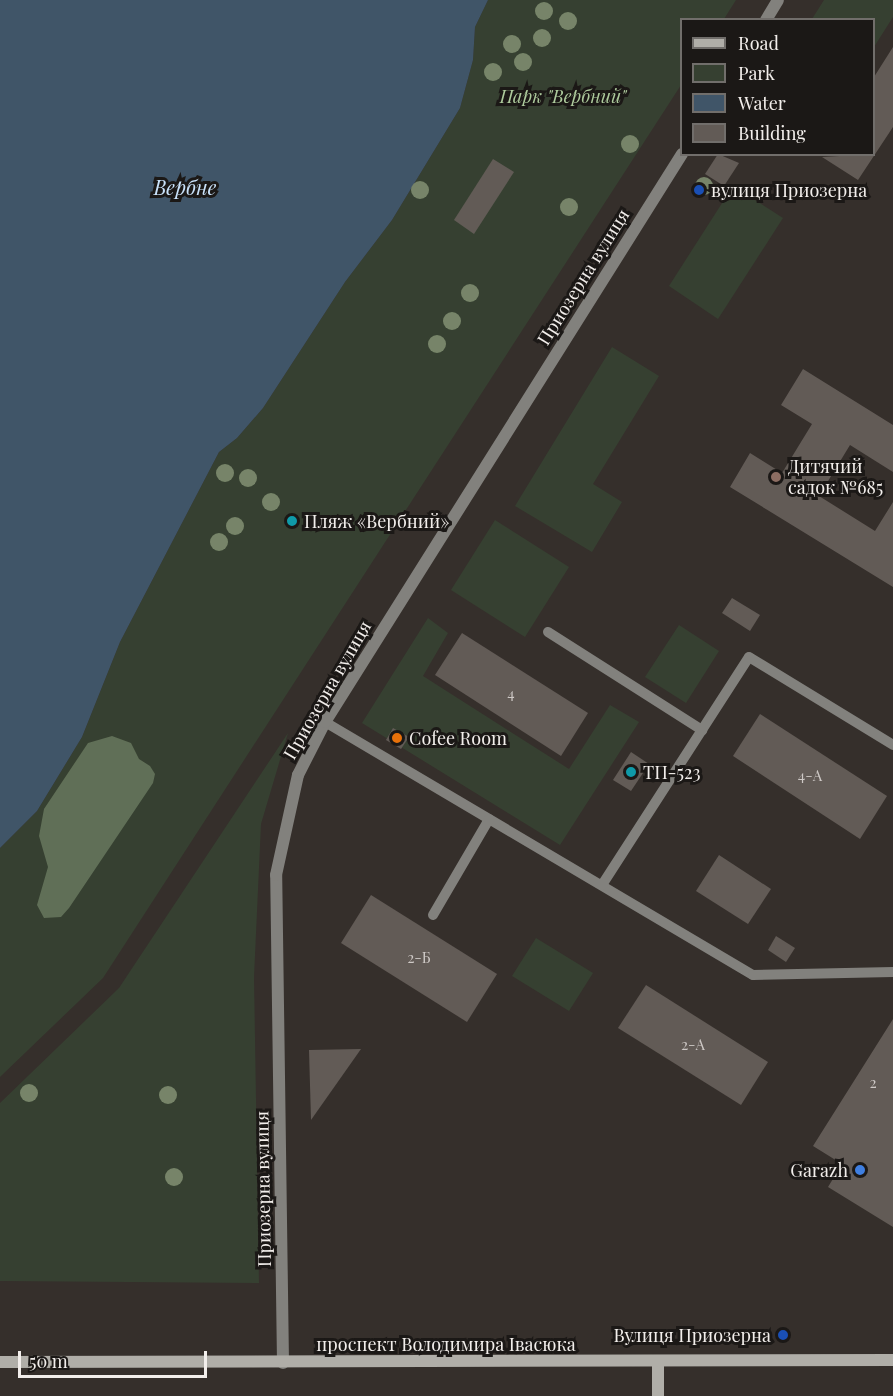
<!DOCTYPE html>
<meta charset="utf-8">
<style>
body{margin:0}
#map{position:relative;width:893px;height:1396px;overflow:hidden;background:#352f2b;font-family:"Playfair Display",serif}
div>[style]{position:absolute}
.green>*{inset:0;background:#364031}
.forest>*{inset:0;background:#606f57}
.water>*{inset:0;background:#405568}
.building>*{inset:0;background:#625b56}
.service>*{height:10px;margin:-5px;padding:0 5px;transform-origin:5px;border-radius:5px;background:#82817d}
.minor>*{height:12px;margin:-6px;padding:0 6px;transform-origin:6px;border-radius:6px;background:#82817d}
.secondary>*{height:12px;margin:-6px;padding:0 6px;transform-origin:6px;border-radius:6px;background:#b0aea8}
.trees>*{width:18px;height:18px;margin:-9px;border-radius:50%;background:#778469}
.dots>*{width:16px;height:16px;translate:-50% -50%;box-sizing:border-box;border:3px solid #1b1816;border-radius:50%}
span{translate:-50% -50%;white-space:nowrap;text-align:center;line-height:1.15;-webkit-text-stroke:6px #1b1816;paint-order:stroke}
.number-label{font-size:15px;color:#cec9c6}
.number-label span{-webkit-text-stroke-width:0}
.park-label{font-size:18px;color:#adca9c;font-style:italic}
.poi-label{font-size:18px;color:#f2eeeb}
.left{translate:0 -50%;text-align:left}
.right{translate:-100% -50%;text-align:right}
.street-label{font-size:18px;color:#f2eeeb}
.water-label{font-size:20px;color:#c9e2fa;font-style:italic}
.legend{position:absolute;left:680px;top:18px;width:195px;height:138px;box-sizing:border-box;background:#1b1816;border:2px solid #716e6b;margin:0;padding:8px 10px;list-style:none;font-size:18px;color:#f2eeeb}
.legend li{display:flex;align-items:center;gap:12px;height:30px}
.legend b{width:30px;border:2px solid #716e6b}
.scale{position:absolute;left:18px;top:1351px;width:189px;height:27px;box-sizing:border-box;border:3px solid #f2eeeb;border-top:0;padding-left:8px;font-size:18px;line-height:21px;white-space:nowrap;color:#f2eeeb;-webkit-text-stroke:4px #1b1816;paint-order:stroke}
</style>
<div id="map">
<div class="green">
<i style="clip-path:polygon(488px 0,736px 0,724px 19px,682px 20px,681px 85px,103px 978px,0 1077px,0 848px,37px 811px,82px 737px,120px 642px,219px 452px,237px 438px,263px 408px,345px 282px,392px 220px,460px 108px,473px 60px,475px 27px)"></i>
<i style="clip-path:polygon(824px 0,893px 0,893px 17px,874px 47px,874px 20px,812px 19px)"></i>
<i style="clip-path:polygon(733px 186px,783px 218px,718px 319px,669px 286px)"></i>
<i style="clip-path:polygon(612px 347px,659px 376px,593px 484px,622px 502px,592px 552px,515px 506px)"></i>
<i style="clip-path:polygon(495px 520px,569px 567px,525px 637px,451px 590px)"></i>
<i style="clip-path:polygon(428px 618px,448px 633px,423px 676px,569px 769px,610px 705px,639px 722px,560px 845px,362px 723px)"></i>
<i style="clip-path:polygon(679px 625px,719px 651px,686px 703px,645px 677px)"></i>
<i style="clip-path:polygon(288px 733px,261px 824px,254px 977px,259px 1283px,0 1281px,0 1103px,119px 988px)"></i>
<i style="clip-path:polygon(536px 938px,593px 973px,569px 1011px,512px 976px)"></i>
</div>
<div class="forest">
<i style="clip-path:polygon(112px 736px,131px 743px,139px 759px,150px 766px,155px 774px,153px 783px,69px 908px,61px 917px,44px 918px,37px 905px,48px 867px,39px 836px,44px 809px,88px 743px)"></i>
</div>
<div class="water">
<i style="clip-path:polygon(0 0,488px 0,475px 27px,473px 60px,460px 108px,392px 220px,345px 282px,263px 408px,237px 438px,219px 452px,120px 642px,82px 737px,37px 811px,0 848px)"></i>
</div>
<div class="building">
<i style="clip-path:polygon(893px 47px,893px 127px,858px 180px,822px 157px,874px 154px,874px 77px)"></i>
<i style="clip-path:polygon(718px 154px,739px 163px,724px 186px,705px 174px)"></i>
<i style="clip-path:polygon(493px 159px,514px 172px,474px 234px,454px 220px)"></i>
<i style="clip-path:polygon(803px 369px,893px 425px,893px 472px,850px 445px,819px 496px,875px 531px,893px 502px,893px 587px,730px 487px,750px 453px,782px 473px,812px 424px,781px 405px)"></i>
<i style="clip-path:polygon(732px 598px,760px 615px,750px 631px,722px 613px)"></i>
<i style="clip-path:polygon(462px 633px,588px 713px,561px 756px,435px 675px)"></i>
<i style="clip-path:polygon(760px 714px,887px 796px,860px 839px,733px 756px)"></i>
<i style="clip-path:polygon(393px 728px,409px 737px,401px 749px,386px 740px)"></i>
<i style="clip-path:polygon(631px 752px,649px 764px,631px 791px,613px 780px)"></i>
<i style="clip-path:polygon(719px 855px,771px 889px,748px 924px,696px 891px)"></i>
<i style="clip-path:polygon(371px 895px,497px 974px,467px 1022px,341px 943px)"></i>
<i style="clip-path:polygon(776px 936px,795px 948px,786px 962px,768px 950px)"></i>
<i style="clip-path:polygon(646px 985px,768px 1062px,741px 1105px,618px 1028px)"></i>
<i style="clip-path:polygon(893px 1019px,893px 1227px,828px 1187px,842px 1164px,813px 1146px)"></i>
<i style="clip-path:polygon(361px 1049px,311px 1120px,309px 1050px)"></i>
</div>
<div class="service">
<i style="left:548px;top:632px;width:183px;rotate:32.5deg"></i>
<i style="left:325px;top:722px;width:497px;rotate:30.6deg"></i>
<i style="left:753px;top:975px;width:140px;rotate:-1.2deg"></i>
<i style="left:602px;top:885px;width:271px;rotate:-57.2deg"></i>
<i style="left:749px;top:657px;width:169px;rotate:31.4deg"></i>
<i style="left:433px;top:915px;width:111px;rotate:-59.7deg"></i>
</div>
<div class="minor">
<i style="left:766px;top:20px;width:23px;rotate:-59deg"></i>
<i style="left:283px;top:1363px;width:488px;rotate:-90.8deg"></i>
<i style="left:276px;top:875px;width:102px;rotate:-77.6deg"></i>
<i style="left:298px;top:775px;width:59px;rotate:-63deg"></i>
<i style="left:325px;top:722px;width:671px;rotate:-57.85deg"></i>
</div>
<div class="secondary">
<i style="left:658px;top:1361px;width:35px;rotate:90deg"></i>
<i style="left:0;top:1362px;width:893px;rotate:-0.13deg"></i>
</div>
<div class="trees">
<i style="left:544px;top:11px"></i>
<i style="left:568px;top:21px"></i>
<i style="left:542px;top:38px"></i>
<i style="left:512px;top:44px"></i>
<i style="left:523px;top:62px"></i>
<i style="left:493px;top:72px"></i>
<i style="left:630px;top:144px"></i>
<i style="left:704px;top:186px"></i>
<i style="left:420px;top:190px"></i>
<i style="left:569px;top:207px"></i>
<i style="left:470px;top:293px"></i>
<i style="left:452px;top:321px"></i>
<i style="left:437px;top:344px"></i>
<i style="left:225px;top:473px"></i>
<i style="left:248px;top:478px"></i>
<i style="left:271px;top:502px"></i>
<i style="left:235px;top:526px"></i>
<i style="left:219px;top:542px"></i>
<i style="left:29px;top:1093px"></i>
<i style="left:168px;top:1095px"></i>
<i style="left:174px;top:1177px"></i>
</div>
<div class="dots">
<i style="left:699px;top:190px;background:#1a4fb4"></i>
<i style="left:776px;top:477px;background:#8d6e63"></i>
<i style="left:292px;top:521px;background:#0f9aa8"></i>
<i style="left:397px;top:738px;background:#e8710a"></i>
<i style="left:631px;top:772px;background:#0f9aa8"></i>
<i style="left:860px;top:1170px;background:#3f7fe0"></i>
<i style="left:783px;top:1335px;background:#1a4fb4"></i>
</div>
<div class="number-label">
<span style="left:511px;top:694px">4</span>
<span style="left:810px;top:776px">4-А</span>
<span style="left:419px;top:958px">2-Б</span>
<span style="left:693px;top:1045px">2-А</span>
<span style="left:873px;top:1083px">2</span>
</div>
<div class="park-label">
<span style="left:563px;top:96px">Парк "Вербний"</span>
</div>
<div class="poi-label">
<span class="left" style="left:711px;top:190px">вулиця Приозерна</span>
<span class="left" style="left:788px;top:477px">Дитячий<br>садок №685</span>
<span class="left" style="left:304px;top:521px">Пляж «Вербний»</span>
<span class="left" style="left:409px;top:738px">Cofee Room</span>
<span class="left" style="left:643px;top:772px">ТП-523</span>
<span class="right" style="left:848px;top:1170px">Garazh</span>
<span class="right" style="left:771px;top:1335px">Вулиця Приозерна</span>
</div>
<div class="street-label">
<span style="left:583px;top:277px;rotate:-58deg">Приозерна вулиця</span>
<span style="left:327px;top:690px;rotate:-60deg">Приозерна вулиця</span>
<span style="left:263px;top:1189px;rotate:-91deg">Приозерна вулиця</span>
<span style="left:446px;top:1344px">проспект Володимира Івасюка</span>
</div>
<div class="water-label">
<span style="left:185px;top:186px">Вербне</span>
</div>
<ul class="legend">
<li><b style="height:8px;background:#b0aea8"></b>Road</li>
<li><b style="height:16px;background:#364031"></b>Park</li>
<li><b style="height:16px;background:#405568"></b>Water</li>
<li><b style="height:16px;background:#625b56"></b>Building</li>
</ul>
<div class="scale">50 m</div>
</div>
